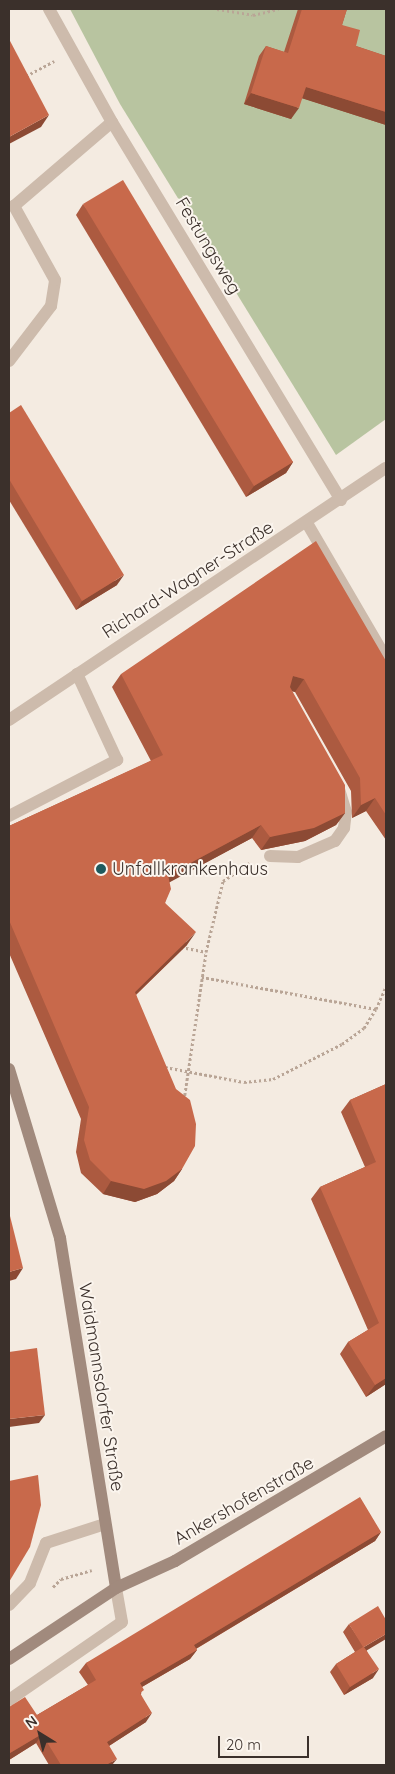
<!DOCTYPE html>
<meta charset="utf-8">
<style>
body{margin:0}
#map{position:relative;width:395px;height:1774px;overflow:hidden;background:#f4ebe1;font-family:Quicksand,sans-serif}
div>[style]{position:absolute}
.green>*{inset:0;background:#b8c4a0}
.path>*{height:3px;margin-top:-1.5px;transform-origin:0;background:repeating-linear-gradient(90deg,#b9a596 0 2.5px,transparent 0 5px)}
.lane>*{height:12px;margin:-6px;padding:0 6px;transform-origin:6px;border-radius:6px;background:#cdbbac}
.street>*{height:12px;margin:-6px;padding:0 6px;transform-origin:6px;border-radius:6px;background:#cdbbac}
.secondary>*{height:12px;margin:-6px;padding:0 6px;transform-origin:6px;border-radius:6px;background:#a18a7d}
.wall>*{inset:0;background:#ac5a40}
.shaded-wall>*{inset:0;background:#8c4a34}
.building>*{inset:0;background:#c8694b}
.dots>*{width:14px;height:14px;translate:-50% -50%;box-sizing:border-box;border:2px solid #fbf5ee;border-radius:50%}
span{translate:-50% -50%;white-space:nowrap;text-align:center;line-height:1.15;-webkit-text-stroke:4px #fbf5ee;paint-order:stroke}
.street-label{font-size:18px;color:#3b302b}
.poi-label{font-size:18px;color:#3b302b}
.left{translate:0 -50%;text-align:left}
.frame{position:absolute;inset:0;border:10px solid #3b302b;pointer-events:none}
.north{position:absolute;left:15px;top:1709px;width:50px;height:50px;-webkit-text-stroke:4px #fbf5ee;paint-order:stroke;rotate:324deg;font-size:14px;font-weight:700;line-height:20px;text-align:center;color:#3b302b}
.north::after{content:'';display:block;margin:auto;width:18px;height:22px;background:#3b302b;clip-path:polygon(50% 0,100% 100%,50% 72%,0 100%)}
.scale{position:absolute;left:218px;top:1736px;width:91px;height:22px;box-sizing:border-box;border:2px solid #3b302b;border-top:0;padding-left:6px;font-size:15px;line-height:18px;white-space:nowrap;color:#3b302b;-webkit-text-stroke:4px #fbf5ee;paint-order:stroke}
</style>
<div id="map">
<div class="green">
<i style="clip-path:polygon(70px 9px,386px 9px,386px 419px,336px 455px,120px 104px)"></i>
</div>
<div class="path">
<i style="left:217px;top:9px;width:36px;rotate:9deg"></i>
<i style="left:253px;top:15px;width:26px;rotate:-13deg"></i>
<i style="left:26px;top:76px;width:32px;rotate:-28deg"></i>
<i style="left:181px;top:947px;width:25px;rotate:11deg"></i>
<i style="left:206px;top:952px;width:73px;rotate:-76.5deg"></i>
<i style="left:223px;top:881px;width:32px;rotate:-34deg"></i>
<i style="left:376px;top:1009px;width:24px;rotate:-66deg"></i>
<i style="left:165px;top:1067px;width:80px;rotate:10.8deg"></i>
<i style="left:244px;top:1082px;width:29px;rotate:-6deg"></i>
<i style="left:273px;top:1079px;width:77px;rotate:-26.9deg"></i>
<i style="left:342px;top:1044px;width:27px;rotate:-36deg"></i>
<i style="left:364px;top:1028px;width:22px;rotate:-58deg"></i>
<i style="left:376px;top:1009px;width:177px;rotate:-169.6deg"></i>
<i style="left:184px;top:1100px;width:150px;rotate:-81.5deg"></i>
<i style="left:53px;top:1587px;width:11px;rotate:-45deg"></i>
<i style="left:61px;top:1579px;width:32px;rotate:-16deg"></i>
</div>
<div class="lane">
<i style="left:9px;top:361px;width:69px;rotate:-52.6deg"></i>
<i style="left:51px;top:306px;width:26px;rotate:-81deg"></i>
<i style="left:55px;top:280px;width:85px;rotate:-119deg"></i>
<i style="left:14px;top:206px;width:129px;rotate:-40.6deg"></i>
<i style="left:9px;top:816px;width:122px;rotate:-27.4deg"></i>
<i style="left:117px;top:760px;width:95px;rotate:-114.9deg"></i>
<i style="left:270px;top:856px;width:28px;rotate:2deg"></i>
<i style="left:298px;top:857px;width:40px;rotate:-23.4deg"></i>
<i style="left:335px;top:841px;width:16px;rotate:-55deg"></i>
<i style="left:344px;top:828px;width:16px;rotate:-83deg"></i>
<i style="left:346px;top:812px;width:28px;rotate:-107deg"></i>
<i style="left:9px;top:1605px;width:30px;rotate:-46deg"></i>
<i style="left:30px;top:1583px;width:43px;rotate:-68.2deg"></i>
<i style="left:46px;top:1543px;width:62px;rotate:-17.9deg"></i>
<i style="left:9px;top:1700px;width:137px;rotate:-34.6deg"></i>
<i style="left:122px;top:1622px;width:35px;rotate:-100deg"></i>
</div>
<div class="street">
<i style="left:49px;top:9px;width:129px;rotate:60.9deg"></i>
<i style="left:112px;top:122px;width:442px;rotate:58.8deg"></i>
<i style="left:307px;top:523px;width:156px;rotate:59.7deg"></i>
<i style="left:9px;top:720px;width:453px;rotate:-33.8deg"></i>
</div>
<div class="secondary">
<i style="left:9px;top:1069px;width:177px;rotate:73.2deg"></i>
<i style="left:60px;top:1238px;width:354px;rotate:80.9deg"></i>
<i style="left:9px;top:1659px;width:128px;rotate:-33.6deg"></i>
<i style="left:116px;top:1588px;width:65px;rotate:-24.6deg"></i>
<i style="left:175px;top:1561px;width:245px;rotate:-30.6deg"></i>
</div>
<div class="wall">
<i style="clip-path:polygon(298px 9px,347px 9px,342px 25px,356px 46px,386px 56px,386px 125px,302px 98px,291px 119px,244px 104px,259px 56px,266px 46px,284px 52px)"></i>
<i style="clip-path:polygon(83px 204px,293px 462px,286px 473px,246px 497px,76px 215px)"></i>
<i style="clip-path:polygon(9px 413px,117px 585px,76px 610px,9px 500px)"></i>
<i style="clip-path:polygon(386px 661px,386px 840px,366px 811px,352px 818px,351px 791px,295px 692px,292px 691px,345px 813px,336px 825px,305px 841px,261px 850px,252px 838px,169px 882px,165px 903px,187px 945px,136px 995px,182px 1169px,174px 1181px,157px 1194px,135px 1202px,103px 1194px,81px 1173px,76px 1152px,81px 1119px,9px 953px,9px 826px,151px 761px,112px 687px,121px 674px)"></i>
<i style="clip-path:polygon(386px 1084px,386px 1384px,366px 1397px,340px 1354px,348px 1342px,368px 1330px,311px 1199px,320px 1187px,365px 1167px,341px 1112px,350px 1100px)"></i>
<i style="clip-path:polygon(381px 1532px,375px 1541px,196px 1649px,197px 1650px,190px 1659px,142px 1687px,141px 1695px,146px 1722px,109px 1746px,112px 1765px,49px 1765px,36px 1743px,9px 1760px,9px 1707px,37px 1715px,88px 1685px,79px 1672px,86px 1663px)"></i>
<i style="clip-path:polygon(349px 1624px,367px 1651px,373px 1678px,344px 1695px,330px 1672px,336px 1664px,355px 1652px,343px 1632px)"></i>
</div>
<div class="shaded-wall">
<i style="clip-path:polygon(306px 87px,386px 112px,386px 125px,298px 97px)"></i>
<i style="clip-path:polygon(251px 93px,299px 108px,291px 119px,244px 104px)"></i>
<i style="clip-path:polygon(49px 115px,41px 127px,9px 144px,9px 137px)"></i>
<i style="clip-path:polygon(293px 462px,286px 473px,246px 497px,254px 486px)"></i>
<i style="clip-path:polygon(124px 575px,117px 585px,76px 610px,82px 601px)"></i>
<i style="clip-path:polygon(293px 676px,304px 679px,295px 692px,284px 689px)"></i>
<i style="clip-path:polygon(375px 798px,366px 811px,352px 818px,361px 805px)"></i>
<i style="clip-path:polygon(345px 813px,336px 825px,305px 841px,261px 850px,270px 837px)"></i>
<i style="clip-path:polygon(261px 825px,252px 838px,159px 888px,168px 875px)"></i>
<i style="clip-path:polygon(196px 932px,187px 945px,126px 1004px,135px 992px)"></i>
<i style="clip-path:polygon(182px 1169px,174px 1181px,157px 1194px,135px 1202px,103px 1194px,111px 1181px)"></i>
<i style="clip-path:polygon(23px 1268px,16px 1279px,9px 1281px,9px 1272px)"></i>
<i style="clip-path:polygon(386px 1378px,386px 1384px,366px 1397px,375px 1385px)"></i>
<i style="clip-path:polygon(45px 1415px,39px 1423px,9px 1427px,9px 1419px)"></i>
<i style="clip-path:polygon(381px 1532px,375px 1541px,187px 1654px,194px 1645px)"></i>
<i style="clip-path:polygon(386px 1634px,386px 1639px,359px 1655px,364px 1647px)"></i>
<i style="clip-path:polygon(197px 1650px,190px 1659px,133px 1692px,140px 1683px)"></i>
<i style="clip-path:polygon(379px 1669px,373px 1678px,344px 1695px,350px 1687px)"></i>
<i style="clip-path:polygon(152px 1713px,146px 1722px,101px 1751px,107px 1742px)"></i>
<i style="clip-path:polygon(42px 1734px,36px 1743px,9px 1760px,9px 1756px,10px 1753px)"></i>
<i style="clip-path:polygon(117px 1759px,112px 1765px,106px 1765px)"></i>
</div>
<div class="building">
<i style="clip-path:polygon(302px 9px,347px 9px,342px 25px,360px 30px,356px 46px,386px 56px,386px 112px,306px 87px,299px 108px,251px 93px,266px 46px,288px 53px)"></i>
<i style="clip-path:polygon(9px 39px,49px 115px,9px 137px)"></i>
<i style="clip-path:polygon(123px 180px,293px 462px,254px 486px,83px 204px)"></i>
<i style="clip-path:polygon(21px 405px,124px 575px,82px 601px,9px 479px,9px 413px)"></i>
<i style="clip-path:polygon(316px 541px,386px 661px,386px 815px,375px 798px,361px 805px,360px 778px,304px 679px,293px 676px,290px 687px,345px 785px,345px 813px,314px 828px,270px 837px,261px 825px,168px 875px,171px 889px,165px 903px,196px 932px,135px 992px,176px 1089px,190px 1100px,196px 1124px,195px 1146px,182px 1169px,166px 1181px,144px 1189px,111px 1181px,90px 1160px,84px 1140px,89px 1107px,9px 920px,9px 826px,163px 755px,121px 674px)"></i>
<i style="clip-path:polygon(386px 1084px,386px 1378px,375px 1385px,348px 1342px,379px 1323px,320px 1187px,376px 1162px,350px 1100px)"></i>
<i style="clip-path:polygon(9px 1212px,23px 1268px,9px 1272px)"></i>
<i style="clip-path:polygon(37px 1348px,45px 1415px,9px 1419px,9px 1352px)"></i>
<i style="clip-path:polygon(38px 1475px,41px 1505px,30px 1547px,9px 1582px,9px 1481px)"></i>
<i style="clip-path:polygon(360px 1497px,381px 1532px,194px 1645px,197px 1650px,140px 1683px,144px 1690px,140px 1693px,152px 1713px,107px 1742px,117px 1759px,106px 1765px,61px 1765px,42px 1734px,10px 1753px,9px 1751px,9px 1707px,25px 1697px,37px 1715px,96px 1680px,86px 1663px)"></i>
<i style="clip-path:polygon(378px 1606px,386px 1620px,386px 1634px,364px 1647px,379px 1669px,350px 1687px,336px 1664px,363px 1647px,349px 1624px)"></i>
</div>
<div class="dots">
<i style="left:101px;top:869px;background:#1f5a5e"></i>
</div>
<div class="street-label">
<span style="left:208px;top:246px;rotate:59deg">Festungsweg</span>
<span style="left:188px;top:580px;rotate:-33deg">Richard-Wagner-Straße</span>
<span style="left:101px;top:1387px;rotate:81deg">Waidmannsdorfer Straße</span>
<span style="left:244px;top:1501px;rotate:-30deg">Ankershofenstraße</span>
</div>
<div class="poi-label">
<span class="left" style="left:112px;top:869px">Unfallkrankenhaus</span>
</div>
<div class="frame"></div>
<div class="north">N</div>
<div class="scale">20 m</div>
</div>
